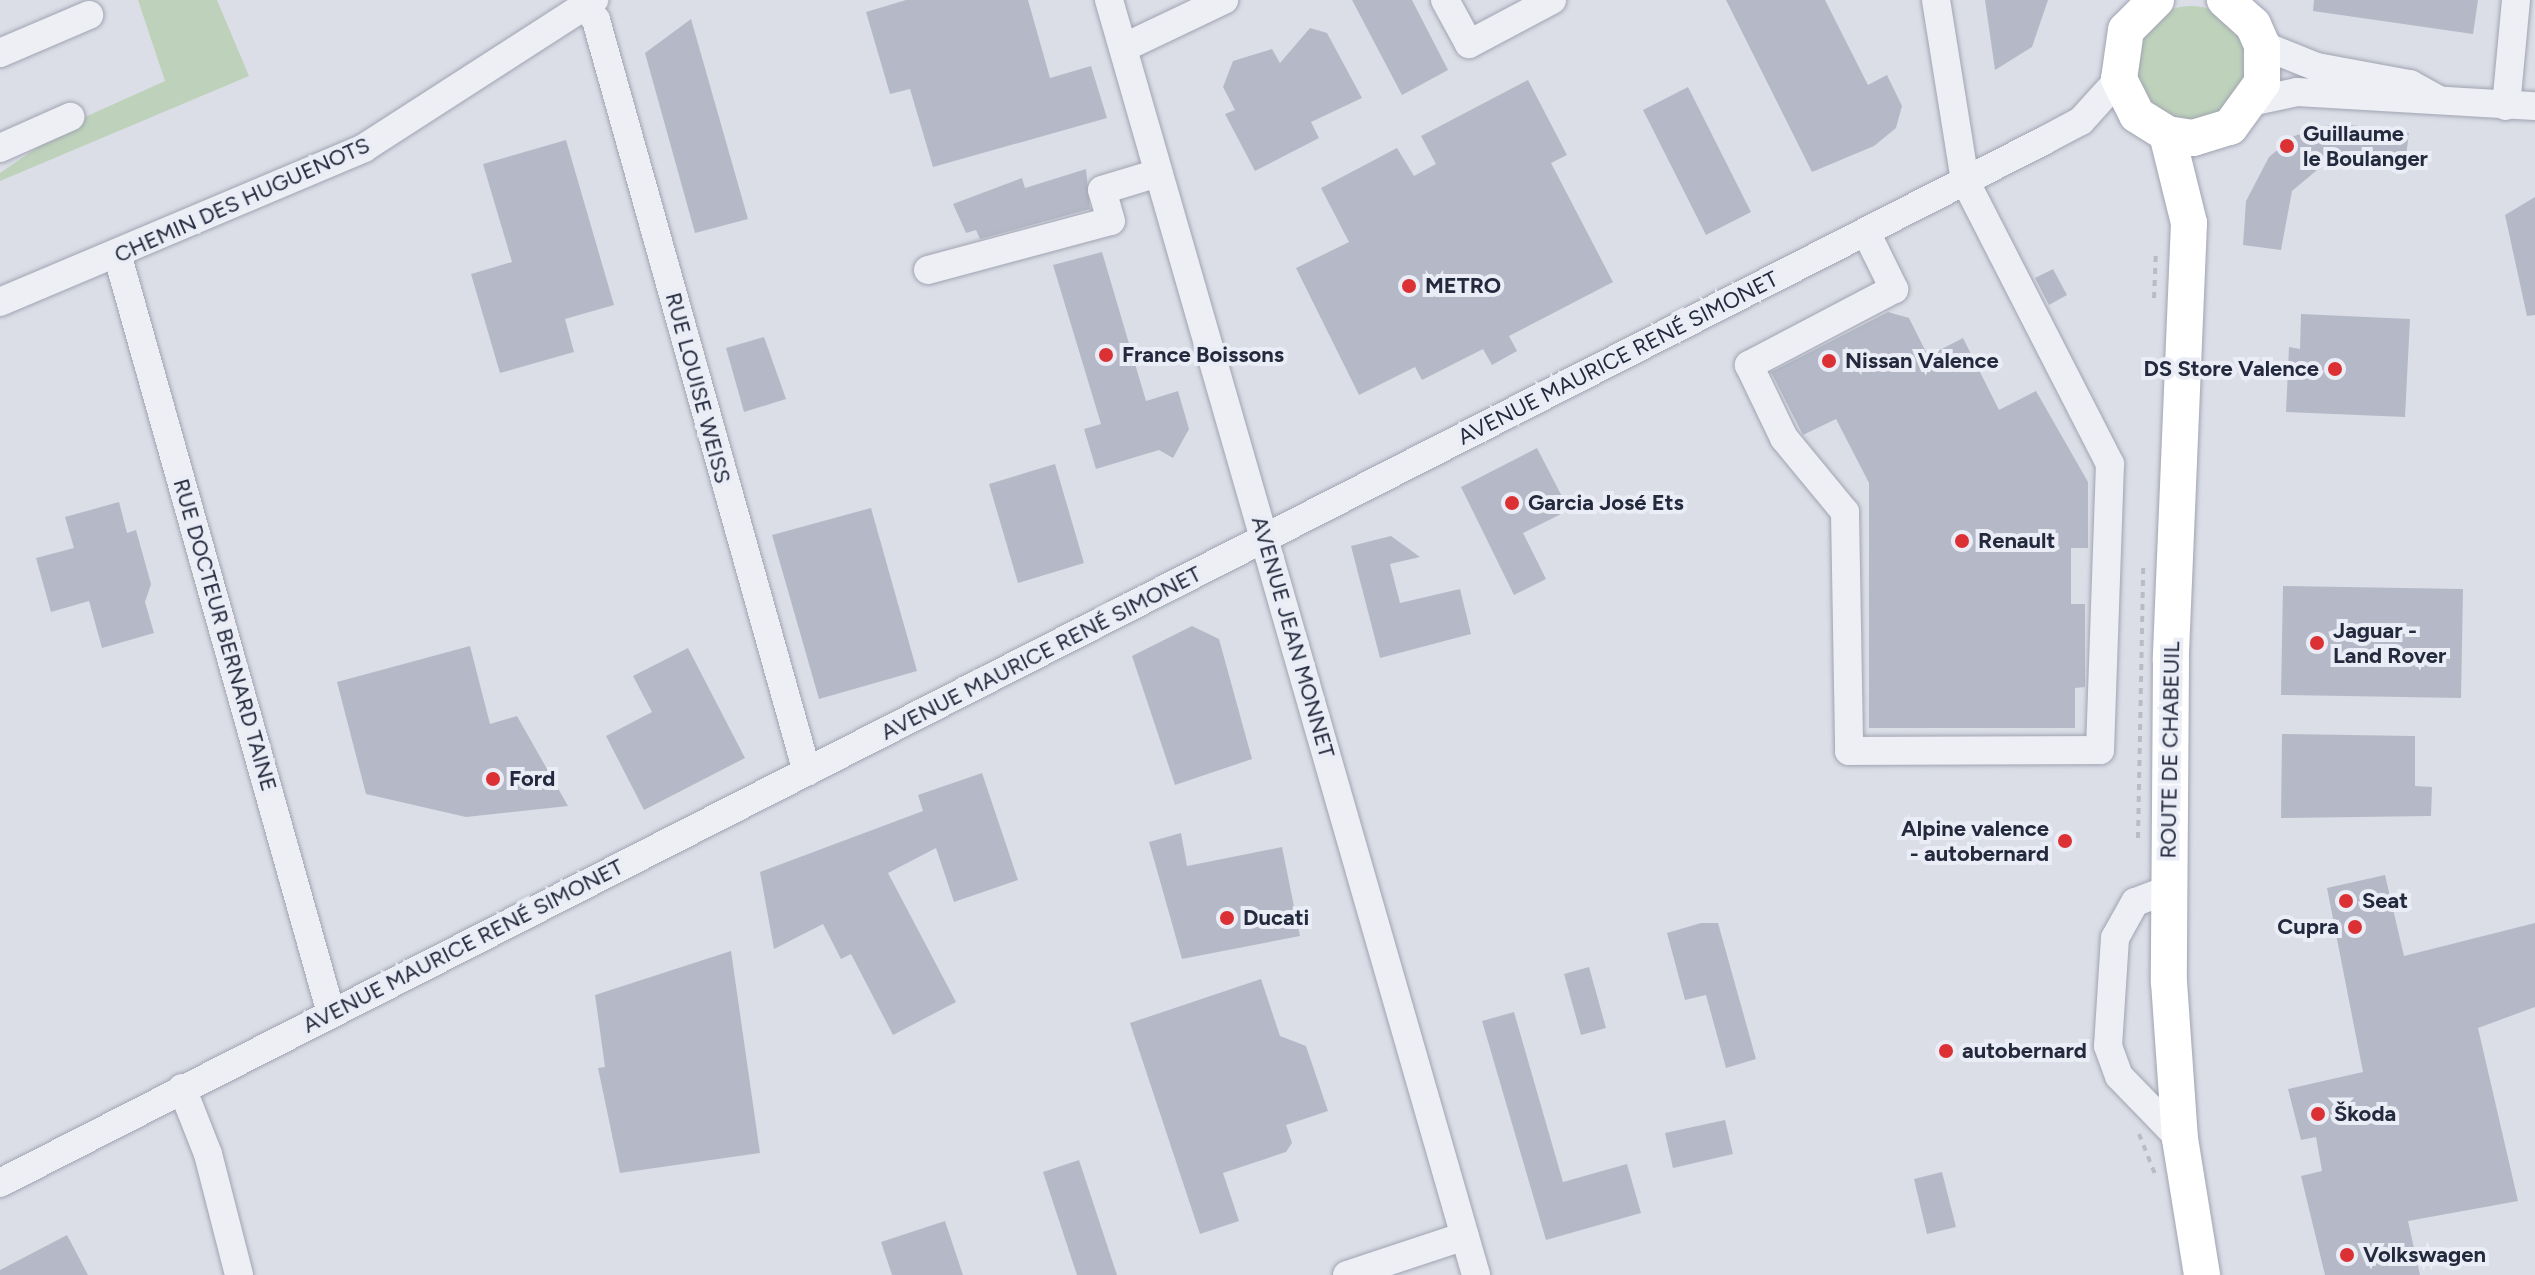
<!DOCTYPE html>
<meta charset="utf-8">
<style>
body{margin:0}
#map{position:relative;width:2535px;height:1275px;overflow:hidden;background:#dbdee7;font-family:Figtree,sans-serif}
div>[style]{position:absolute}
.green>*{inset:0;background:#bed2bb}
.round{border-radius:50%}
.building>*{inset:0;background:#b5b9c7}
.path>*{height:4px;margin-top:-2px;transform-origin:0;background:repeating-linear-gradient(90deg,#b9bcc5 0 6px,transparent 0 12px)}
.roads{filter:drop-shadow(0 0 2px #a0a4b1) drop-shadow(0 0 2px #a0a4b1)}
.minor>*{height:28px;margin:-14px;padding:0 14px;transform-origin:14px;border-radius:14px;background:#eeeff5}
.major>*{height:36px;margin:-18px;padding:0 18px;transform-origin:18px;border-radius:18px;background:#fff}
.dots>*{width:22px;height:22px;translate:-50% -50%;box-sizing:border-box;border:4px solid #eaedf5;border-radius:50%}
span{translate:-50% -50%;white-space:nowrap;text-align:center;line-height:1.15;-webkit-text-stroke:8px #eaedf5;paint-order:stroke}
.poi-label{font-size:22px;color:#242a3e;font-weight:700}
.left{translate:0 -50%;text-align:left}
.right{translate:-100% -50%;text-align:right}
.street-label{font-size:22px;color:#242a3e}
</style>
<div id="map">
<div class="green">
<i style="clip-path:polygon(138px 0,217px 0,249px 76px,0 181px,0 173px,76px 121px,165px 81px)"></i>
<i class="round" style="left:2134px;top:6px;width:114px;height:114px"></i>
</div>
<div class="building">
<i style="clip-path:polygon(906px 0,1028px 0,1050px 78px,1091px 66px,1107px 118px,933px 167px,910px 89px,890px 94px,866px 12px)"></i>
<i style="clip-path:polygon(1352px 0,1412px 0,1448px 70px,1402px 95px)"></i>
<i style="clip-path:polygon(1726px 0,1825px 0,1868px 85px,1887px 75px,1902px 106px,1896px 128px,1874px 146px,1812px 172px)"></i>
<i style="clip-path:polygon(1985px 0,2048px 0,2032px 47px,1995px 70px)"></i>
<i style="clip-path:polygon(2314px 0,2478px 0,2473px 34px,2313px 11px)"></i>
<i style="clip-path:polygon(691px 19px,748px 219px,695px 233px,645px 53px)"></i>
<i style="clip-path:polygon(1310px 28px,1327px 33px,1362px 98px,1311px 122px,1319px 138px,1255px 171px,1225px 114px,1235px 110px,1223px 87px,1233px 61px,1272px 49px,1280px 63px)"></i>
<i style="clip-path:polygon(1528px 80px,1567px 155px,1551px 163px,1613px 282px,1509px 336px,1517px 351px,1492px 365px,1483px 349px,1422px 380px,1415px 367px,1359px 395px,1296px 268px,1349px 242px,1321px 188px,1397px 148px,1414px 176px,1436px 164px,1421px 136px)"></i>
<i style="clip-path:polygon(1688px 87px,1751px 212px,1706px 235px,1643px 110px)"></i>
<i style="clip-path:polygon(2336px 123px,2409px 133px,2404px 171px,2352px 162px,2323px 165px,2292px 191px,2281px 250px,2243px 245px,2246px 201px,2269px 157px,2294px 136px)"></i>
<i style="clip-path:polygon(566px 140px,614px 305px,565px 319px,574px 352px,500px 373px,471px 274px,512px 262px,483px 164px)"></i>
<i style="clip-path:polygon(1086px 169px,1090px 209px,980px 239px,976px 230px,966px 233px,953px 204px,1022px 178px,1025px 188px)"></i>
<i style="clip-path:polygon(2535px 197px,2535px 315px,2527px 316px,2505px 215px)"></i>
<i style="clip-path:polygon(1102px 252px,1146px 401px,1178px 391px,1189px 429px,1173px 458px,1159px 450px,1096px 469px,1084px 429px,1101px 424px,1053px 265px)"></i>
<i style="clip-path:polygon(2053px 269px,2067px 295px,2049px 305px,2035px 278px)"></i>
<i style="clip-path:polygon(1888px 312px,1909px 318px,1928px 356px,1963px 338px,1999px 410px,2036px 391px,2088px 482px,2088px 548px,2071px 548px,2071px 604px,2085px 604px,2085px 687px,2075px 688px,2075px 728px,1869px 728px,1869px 483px,1836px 419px,1803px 435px,1771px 372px)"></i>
<i style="clip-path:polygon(2301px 314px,2410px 319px,2405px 417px,2286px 412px,2289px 347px,2300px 349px)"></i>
<i style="clip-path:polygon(764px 337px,786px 399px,744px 412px,726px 348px)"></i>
<i style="clip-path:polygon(1537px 448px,1569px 510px,1523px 533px,1546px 579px,1514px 595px,1461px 487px)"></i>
<i style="clip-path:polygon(1055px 464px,1084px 563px,1018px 583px,989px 484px)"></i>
<i style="clip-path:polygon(119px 502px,127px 533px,136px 530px,151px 584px,145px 602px,154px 633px,102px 648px,89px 601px,51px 612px,36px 558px,74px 548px,65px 517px)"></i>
<i style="clip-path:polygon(871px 508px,917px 671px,819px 699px,772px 535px)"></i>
<i style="clip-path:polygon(1391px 536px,1420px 557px,1390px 564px,1400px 603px,1460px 589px,1471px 634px,1380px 658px,1351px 546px)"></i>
<i style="clip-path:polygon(2283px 586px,2463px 589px,2461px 698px,2281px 695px)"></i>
<i style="clip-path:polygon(1192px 626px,1219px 639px,1252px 759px,1175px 785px,1132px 656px)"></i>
<i style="clip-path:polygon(470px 646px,490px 724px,517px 716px,568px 806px,466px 817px,366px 794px,337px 682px)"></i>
<i style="clip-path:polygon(688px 648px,745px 758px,644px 810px,606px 736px,652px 712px,633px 676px)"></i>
<i style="clip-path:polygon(2282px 734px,2415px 736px,2415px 786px,2432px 787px,2431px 816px,2281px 818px)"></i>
<i style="clip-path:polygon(982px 773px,1018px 880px,954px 902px,936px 848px,888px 873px,956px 1002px,893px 1035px,851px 954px,841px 959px,823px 924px,774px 949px,760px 872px,923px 811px,918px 795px)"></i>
<i style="clip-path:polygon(1181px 833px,1187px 866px,1282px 847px,1300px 936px,1182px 959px,1149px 842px)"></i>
<i style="clip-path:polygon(2385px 875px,2404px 956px,2535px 923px,2535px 1007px,2478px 1028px,2518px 1201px,2408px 1221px,2420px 1275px,2325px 1275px,2301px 1176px,2322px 1171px,2316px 1137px,2301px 1140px,2288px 1089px,2363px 1072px,2327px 888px)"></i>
<i style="clip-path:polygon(1701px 923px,1718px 923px,1756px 1059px,1726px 1068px,1706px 995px,1685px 1000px,1667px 933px)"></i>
<i style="clip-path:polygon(731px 951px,760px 1153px,620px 1173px,598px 1068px,605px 1067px,595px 995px)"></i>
<i style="clip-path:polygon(1589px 967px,1606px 1028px,1581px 1035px,1564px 974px)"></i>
<i style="clip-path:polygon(1261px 979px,1280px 1036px,1306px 1046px,1328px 1111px,1286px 1125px,1292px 1143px,1286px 1152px,1223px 1173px,1239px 1221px,1200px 1234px,1130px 1023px)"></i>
<i style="clip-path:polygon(1514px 1012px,1563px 1182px,1627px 1164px,1641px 1213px,1546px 1240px,1482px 1021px)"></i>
<i style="clip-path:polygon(1725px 1120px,1733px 1154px,1673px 1168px,1665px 1133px)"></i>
<i style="clip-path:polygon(1079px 1160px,1117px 1275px,1077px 1275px,1043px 1172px)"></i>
<i style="clip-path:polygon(1942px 1172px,1956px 1227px,1927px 1234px,1914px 1179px)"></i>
<i style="clip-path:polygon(945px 1221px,963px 1275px,892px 1275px,881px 1242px)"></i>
<i style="clip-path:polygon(67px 1235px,88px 1275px,0 1275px,0 1270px)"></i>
</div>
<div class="path">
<i style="left:2154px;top:298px;width:47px;rotate:-87.6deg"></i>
<i style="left:2138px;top:838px;width:271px;rotate:-88.9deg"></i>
<i style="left:2139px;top:1134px;width:43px;rotate:68.2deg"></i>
</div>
<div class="roads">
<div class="minor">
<i style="left:1109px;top:0;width:1327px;rotate:73.94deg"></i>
<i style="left:1445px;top:0;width:50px;rotate:61.4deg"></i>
<i style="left:1469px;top:44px;width:94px;rotate:-27.9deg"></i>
<i style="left:584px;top:6px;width:18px;rotate:49deg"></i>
<i style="left:596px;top:20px;width:781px;rotate:74.33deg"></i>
<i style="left:2262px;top:45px;width:59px;rotate:21.8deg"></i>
<i style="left:2317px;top:67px;width:95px;rotate:10.4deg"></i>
<i style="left:2410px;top:84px;width:31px;rotate:29deg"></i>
<i style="left:1123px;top:48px;width:112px;rotate:-25.4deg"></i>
<i style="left:0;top:53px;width:97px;rotate:-23.1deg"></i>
<i style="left:2255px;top:101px;width:43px;rotate:-12.1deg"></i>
<i style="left:2297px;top:92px;width:238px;rotate:3.4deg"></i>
<i style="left:2506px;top:106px;width:106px;rotate:-84.6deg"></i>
<i style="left:0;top:148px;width:77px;rotate:-23.9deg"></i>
<i style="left:1866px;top:232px;width:64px;rotate:63.8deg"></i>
<i style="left:1894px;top:289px;width:164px;rotate:152.3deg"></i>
<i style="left:1749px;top:365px;width:81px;rotate:64.4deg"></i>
<i style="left:1784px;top:438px;width:96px;rotate:50.5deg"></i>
<i style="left:1845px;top:512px;width:239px;rotate:89deg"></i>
<i style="left:1849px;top:751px;width:251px;rotate:-0.2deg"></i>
<i style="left:2100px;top:750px;width:286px;rotate:-88deg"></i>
<i style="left:2110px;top:464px;width:318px;rotate:-117.1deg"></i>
<i style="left:1965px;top:181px;width:183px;rotate:-99.1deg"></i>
<i style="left:118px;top:257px;width:785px;rotate:74.27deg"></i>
<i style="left:928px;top:270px;width:189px;rotate:-15deg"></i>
<i style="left:1111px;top:221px;width:32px;rotate:-106deg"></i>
<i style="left:1102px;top:190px;width:59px;rotate:-16.9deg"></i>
<i style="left:0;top:302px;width:395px;rotate:-22.9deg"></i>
<i style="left:364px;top:148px;width:274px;rotate:-32.8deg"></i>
<i style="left:2167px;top:890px;width:34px;rotate:159deg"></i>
<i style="left:2135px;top:902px;width:41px;rotate:119.1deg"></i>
<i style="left:2115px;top:938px;width:108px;rotate:93.7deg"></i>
<i style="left:2108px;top:1046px;width:32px;rotate:70deg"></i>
<i style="left:2119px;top:1076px;width:88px;rotate:45.9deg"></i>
<i style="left:182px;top:1088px;width:71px;rotate:68.5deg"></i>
<i style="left:208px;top:1154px;width:125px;rotate:75.6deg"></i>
<i style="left:0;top:1183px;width:2298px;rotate:-27.02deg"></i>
<i style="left:2047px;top:139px;width:38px;rotate:-28deg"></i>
<i style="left:2081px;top:121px;width:57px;rotate:-47.9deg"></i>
<i style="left:1347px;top:1275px;width:124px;rotate:-18.3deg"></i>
</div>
<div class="major">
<i style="left:2156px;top:0;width:42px;rotate:135deg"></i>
<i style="left:2126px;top:30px;width:49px;rotate:98.1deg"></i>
<i style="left:2119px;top:79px;width:40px;rotate:63.4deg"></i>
<i style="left:2137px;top:115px;width:36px;rotate:32deg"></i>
<i style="left:2167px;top:134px;width:26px;rotate:9deg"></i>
<i style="left:2193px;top:138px;width:39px;rotate:-17deg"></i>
<i style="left:2230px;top:127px;width:54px;rotate:-54deg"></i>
<i style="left:2262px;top:83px;width:38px;rotate:-90deg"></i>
<i style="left:2262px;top:45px;width:22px;rotate:-114deg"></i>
<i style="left:2253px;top:25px;width:38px;rotate:-138deg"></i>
<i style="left:2167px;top:134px;width:92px;rotate:76.1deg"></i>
<i style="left:2189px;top:223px;width:438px;rotate:92.4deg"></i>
<i style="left:2171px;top:661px;width:321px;rotate:90.4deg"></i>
<i style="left:2169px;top:982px;width:157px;rotate:86deg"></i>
<i style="left:2180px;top:1139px;width:138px;rotate:80.8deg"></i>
</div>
</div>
<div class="dots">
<i style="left:2287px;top:146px;background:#db3135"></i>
<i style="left:1409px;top:286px;background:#db3135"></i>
<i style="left:1106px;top:355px;background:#db3135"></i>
<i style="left:1829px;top:361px;background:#db3135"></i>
<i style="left:2335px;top:369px;background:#db3135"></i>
<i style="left:1512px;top:503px;background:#db3135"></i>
<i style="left:1962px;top:541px;background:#db3135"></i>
<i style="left:2317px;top:643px;background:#db3135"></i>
<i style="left:493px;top:779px;background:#db3135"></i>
<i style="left:2065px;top:841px;background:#db3135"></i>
<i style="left:2346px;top:901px;background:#db3135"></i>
<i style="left:1227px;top:918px;background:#db3135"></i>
<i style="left:2355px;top:927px;background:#db3135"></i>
<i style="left:1946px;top:1051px;background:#db3135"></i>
<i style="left:2318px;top:1114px;background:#db3135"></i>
<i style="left:2347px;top:1255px;background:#db3135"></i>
</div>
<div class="poi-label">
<span class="left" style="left:2303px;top:146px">Guillaume<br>le Boulanger</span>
<span class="left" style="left:1425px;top:286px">METRO</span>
<span class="left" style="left:1122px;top:355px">France Boissons</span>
<span class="left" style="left:1845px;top:361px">Nissan Valence</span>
<span class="right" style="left:2319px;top:369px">DS Store Valence</span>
<span class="left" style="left:1528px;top:503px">Garcia José Ets</span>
<span class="left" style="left:1978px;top:541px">Renault</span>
<span class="left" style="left:2333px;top:643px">Jaguar -<br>Land Rover</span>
<span class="left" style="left:509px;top:779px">Ford</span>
<span class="right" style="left:2049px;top:841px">Alpine valence<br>- autobernard</span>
<span class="left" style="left:2362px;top:901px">Seat</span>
<span class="left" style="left:1243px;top:918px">Ducati</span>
<span class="right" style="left:2339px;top:927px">Cupra</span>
<span class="left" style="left:1962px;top:1051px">autobernard</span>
<span class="left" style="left:2334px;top:1114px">Škoda</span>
<span class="left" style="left:2363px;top:1255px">Volkswagen</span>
</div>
<div class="street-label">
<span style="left:242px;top:200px;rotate:-24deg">CHEMIN DES HUGUENOTS</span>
<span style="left:1618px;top:358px;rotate:-27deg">AVENUE MAURICE RENÉ SIMONET</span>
<span style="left:698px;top:388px;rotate:75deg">RUE LOUISE WEISS</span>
<span style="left:225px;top:635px;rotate:74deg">RUE DOCTEUR BERNARD TAINE</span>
<span style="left:1293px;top:637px;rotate:74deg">AVENUE JEAN MONNET</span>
<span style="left:1041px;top:653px;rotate:-27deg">AVENUE MAURICE RENÉ SIMONET</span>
<span style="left:2170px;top:750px;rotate:-89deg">ROUTE DE CHABEUIL</span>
<span style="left:463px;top:946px;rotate:-27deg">AVENUE MAURICE RENÉ SIMONET</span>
</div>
</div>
